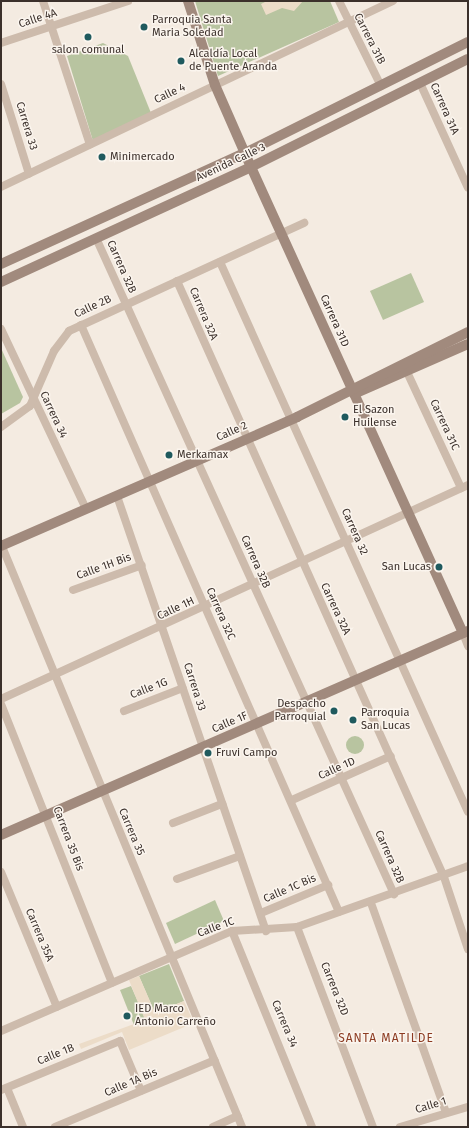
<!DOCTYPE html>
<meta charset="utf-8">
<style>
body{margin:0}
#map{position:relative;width:469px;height:1128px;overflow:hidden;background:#f4ebe1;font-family:"Fira Sans",sans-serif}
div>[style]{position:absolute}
.green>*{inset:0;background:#b8c4a0}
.round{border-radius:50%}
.plaza>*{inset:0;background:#ecdcc8}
.street>*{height:8px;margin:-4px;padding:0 4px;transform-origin:4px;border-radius:4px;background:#cdbbac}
.secondary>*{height:10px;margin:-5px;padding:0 5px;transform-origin:5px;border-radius:5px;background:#a18a7d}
.dots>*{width:11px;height:11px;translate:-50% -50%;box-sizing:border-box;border:2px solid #fbf5ee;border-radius:50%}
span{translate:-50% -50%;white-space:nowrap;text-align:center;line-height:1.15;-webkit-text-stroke:3px #fbf5ee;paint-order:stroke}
.street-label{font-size:11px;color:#3b302b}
.poi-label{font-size:11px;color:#3b302b}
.left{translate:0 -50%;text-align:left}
.right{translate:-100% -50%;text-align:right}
.neighbourhood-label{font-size:12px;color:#8c3b22;letter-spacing:1px}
.frame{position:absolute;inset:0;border:2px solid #3b302b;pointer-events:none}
</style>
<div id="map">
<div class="green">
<i style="clip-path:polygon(195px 1px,330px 1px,339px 22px,218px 76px)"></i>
<i style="clip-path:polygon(103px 43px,128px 56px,151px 113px,93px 141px,67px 56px)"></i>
<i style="clip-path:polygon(411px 273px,424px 302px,383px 320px,370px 291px)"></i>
<i style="clip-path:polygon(1px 348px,23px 397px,20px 403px,1px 414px)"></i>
<i class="round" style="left:346px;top:736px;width:18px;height:18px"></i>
<i style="clip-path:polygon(215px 900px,224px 921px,175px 944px,166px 923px)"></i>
<i style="clip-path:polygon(169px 964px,184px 1001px,155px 1013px,139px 976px)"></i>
<i style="clip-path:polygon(131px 986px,146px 1020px,134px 1025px,120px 990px)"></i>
</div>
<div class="plaza">
<i style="clip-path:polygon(267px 1px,303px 1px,294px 11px,282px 8px,266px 15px,261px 4px)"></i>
<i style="clip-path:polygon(139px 976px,155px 1013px,184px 1001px,194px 1023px,129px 1050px,122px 1032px,81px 1049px,79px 1044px,145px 1020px,129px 980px)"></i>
</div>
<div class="street">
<i style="left:43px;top:1px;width:151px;rotate:71.9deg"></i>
<i style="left:339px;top:1px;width:95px;rotate:63.7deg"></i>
<i style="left:1px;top:43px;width:134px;rotate:-18.3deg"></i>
<i style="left:420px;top:83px;width:115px;rotate:65.4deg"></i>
<i style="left:1px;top:84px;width:94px;rotate:72.7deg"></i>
<i style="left:1px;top:187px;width:434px;rotate:-25.4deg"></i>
<i style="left:96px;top:238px;width:721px;rotate:65.57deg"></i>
<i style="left:220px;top:262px;width:603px;rotate:65.73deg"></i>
<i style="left:177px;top:281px;width:653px;rotate:65.87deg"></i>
<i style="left:444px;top:877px;width:76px;rotate:71.6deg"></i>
<i style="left:81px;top:325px;width:641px;rotate:66.27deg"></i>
<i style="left:1px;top:329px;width:199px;rotate:64.7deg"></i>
<i style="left:407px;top:372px;width:128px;rotate:65deg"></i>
<i style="left:1px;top:427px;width:36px;rotate:-36deg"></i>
<i style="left:30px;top:406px;width:60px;rotate:-66.4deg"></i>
<i style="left:54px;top:351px;width:25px;rotate:-53deg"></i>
<i style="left:69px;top:331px;width:259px;rotate:-24.7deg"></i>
<i style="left:117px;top:496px;width:460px;rotate:71.1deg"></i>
<i style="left:1px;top:544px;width:631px;rotate:67.54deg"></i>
<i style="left:73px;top:590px;width:73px;rotate:-19.9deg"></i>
<i style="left:463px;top:633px;width:14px;rotate:69deg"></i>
<i style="left:1px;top:699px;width:514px;rotate:-24.62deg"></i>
<i style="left:1px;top:704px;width:300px;rotate:68.3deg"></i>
<i style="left:124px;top:711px;width:63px;rotate:-21.3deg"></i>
<i style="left:292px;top:800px;width:108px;rotate:-24deg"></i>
<i style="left:173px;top:823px;width:53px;rotate:-21.2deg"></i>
<i style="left:1px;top:872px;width:146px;rotate:67.5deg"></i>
<i style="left:177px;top:879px;width:67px;rotate:-20.1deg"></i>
<i style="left:371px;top:903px;width:223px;rotate:70.3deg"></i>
<i style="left:261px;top:913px;width:73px;rotate:-22.7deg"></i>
<i style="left:297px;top:927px;width:214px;rotate:69.2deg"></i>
<i style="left:232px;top:931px;width:212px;rotate:67.8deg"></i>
<i style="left:1px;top:1031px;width:252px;rotate:-23.4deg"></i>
<i style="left:232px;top:931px;width:65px;rotate:-3.5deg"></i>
<i style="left:297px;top:927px;width:182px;rotate:-19.6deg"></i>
<i style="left:7px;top:1088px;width:42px;rotate:67.7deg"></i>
<i style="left:1px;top:1090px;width:129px;rotate:-22.4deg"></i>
<i style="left:120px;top:1041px;width:54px;rotate:67.2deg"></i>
<i style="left:55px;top:1127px;width:173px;rotate:-22.7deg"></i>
<i style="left:213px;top:1127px;width:27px;rotate:-24deg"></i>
<i style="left:400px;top:1127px;width:71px;rotate:-16.4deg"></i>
</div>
<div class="secondary">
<i style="left:188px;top:1px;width:88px;rotate:72.2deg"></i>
<i style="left:215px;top:85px;width:90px;rotate:66.3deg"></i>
<i style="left:251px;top:167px;width:512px;rotate:65.54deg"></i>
<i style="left:1px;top:264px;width:268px;rotate:-24.5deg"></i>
<i style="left:245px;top:153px;width:249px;rotate:-26.5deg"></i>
<i style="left:1px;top:282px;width:275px;rotate:-24.7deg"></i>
<i style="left:251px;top:167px;width:242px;rotate:-26.5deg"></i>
<i style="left:354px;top:394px;width:124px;rotate:-23.7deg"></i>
<i style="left:1px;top:546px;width:323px;rotate:-23.5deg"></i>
<i style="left:297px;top:417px;width:191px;rotate:-26.4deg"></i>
<i style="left:1px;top:835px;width:510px;rotate:-23.6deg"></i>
</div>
<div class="dots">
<i style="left:144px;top:27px;background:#1f5a5e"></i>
<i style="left:88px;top:37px;background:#1f5a5e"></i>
<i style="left:181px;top:61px;background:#1f5a5e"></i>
<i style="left:102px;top:157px;background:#1f5a5e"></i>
<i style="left:345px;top:417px;background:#1f5a5e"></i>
<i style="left:169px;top:455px;background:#1f5a5e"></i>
<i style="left:439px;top:567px;background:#1f5a5e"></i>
<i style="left:334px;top:711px;background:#1f5a5e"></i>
<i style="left:353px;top:720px;background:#1f5a5e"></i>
<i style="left:208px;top:753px;background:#1f5a5e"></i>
<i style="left:127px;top:1016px;background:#1f5a5e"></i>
</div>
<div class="street-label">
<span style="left:38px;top:19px;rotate:-18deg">Calle 4A</span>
<span style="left:369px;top:39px;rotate:63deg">Carrera 31B</span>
<span style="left:170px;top:94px;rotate:-25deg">Calle 4</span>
<span style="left:444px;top:109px;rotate:66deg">Carrera 31A</span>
<span style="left:26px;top:126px;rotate:73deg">Carrera 33</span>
<span style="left:231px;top:163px;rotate:-25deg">Avenida Calle 3</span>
<span style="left:121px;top:267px;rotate:66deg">Carrera 32B</span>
<span style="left:93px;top:307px;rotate:-25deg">Calle 2B</span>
<span style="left:203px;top:314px;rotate:67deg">Carrera 32A</span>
<span style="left:334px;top:321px;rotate:66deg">Carrera 31D</span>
<span style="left:53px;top:415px;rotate:65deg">Carrera 34</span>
<span style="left:444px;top:425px;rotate:65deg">Carrera 31C</span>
<span style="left:232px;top:432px;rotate:-24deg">Calle 2</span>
<span style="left:354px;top:532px;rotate:66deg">Carrera 32</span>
<span style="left:255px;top:562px;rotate:66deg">Carrera 32B</span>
<span style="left:104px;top:567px;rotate:-20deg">Calle 1H Bis</span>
<span style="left:176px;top:609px;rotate:-25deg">Calle 1H</span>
<span style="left:335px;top:609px;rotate:65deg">Carrera 32A</span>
<span style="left:220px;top:614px;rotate:66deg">Carrera 32C</span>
<span style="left:194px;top:687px;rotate:72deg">Carrera 33</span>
<span style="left:149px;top:689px;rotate:-21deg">Calle 1G</span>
<span style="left:230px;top:723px;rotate:-23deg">Calle 1F</span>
<span style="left:337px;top:769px;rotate:-24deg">Calle 1D</span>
<span style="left:131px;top:832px;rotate:67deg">Carrera 35</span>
<span style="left:68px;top:839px;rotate:69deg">Carrera 35 Bis</span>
<span style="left:389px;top:857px;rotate:66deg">Carrera 32B</span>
<span style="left:290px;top:889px;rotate:-23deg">Calle 1C Bis</span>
<span style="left:216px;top:928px;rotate:-20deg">Calle 1C</span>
<span style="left:39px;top:935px;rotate:67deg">Carrera 35A</span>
<span style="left:334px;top:989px;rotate:68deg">Carrera 32D</span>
<span style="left:284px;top:1024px;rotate:67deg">Carrera 34</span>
<span style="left:56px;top:1055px;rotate:-22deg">Calle 1B</span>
<span style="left:131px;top:1083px;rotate:-23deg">Calle 1A Bis</span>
<span style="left:431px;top:1106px;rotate:-17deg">Calle 1</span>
</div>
<div class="poi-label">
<span class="left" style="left:152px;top:27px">Parroquia Santa<br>Maria Soledad</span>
<span style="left:88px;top:50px">salon comunal</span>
<span class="left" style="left:189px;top:61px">Alcaldía Local<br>de Puente Aranda</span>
<span class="left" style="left:110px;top:157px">Minimercado</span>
<span class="left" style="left:353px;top:417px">El Sazon<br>Huilense</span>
<span class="left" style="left:177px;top:455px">Merkamax</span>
<span class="right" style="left:431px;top:567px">San Lucas</span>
<span class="right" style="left:326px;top:711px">Despacho<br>Parroquial</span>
<span class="left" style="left:361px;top:720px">Parroquia<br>San Lucas</span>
<span class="left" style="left:216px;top:753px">Fruvi Campo</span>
<span class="left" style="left:135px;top:1016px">IED Marco<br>Antonio Carreño</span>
</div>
<div class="neighbourhood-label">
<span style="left:386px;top:1039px">SANTA MATILDE</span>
</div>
<div class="frame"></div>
</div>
